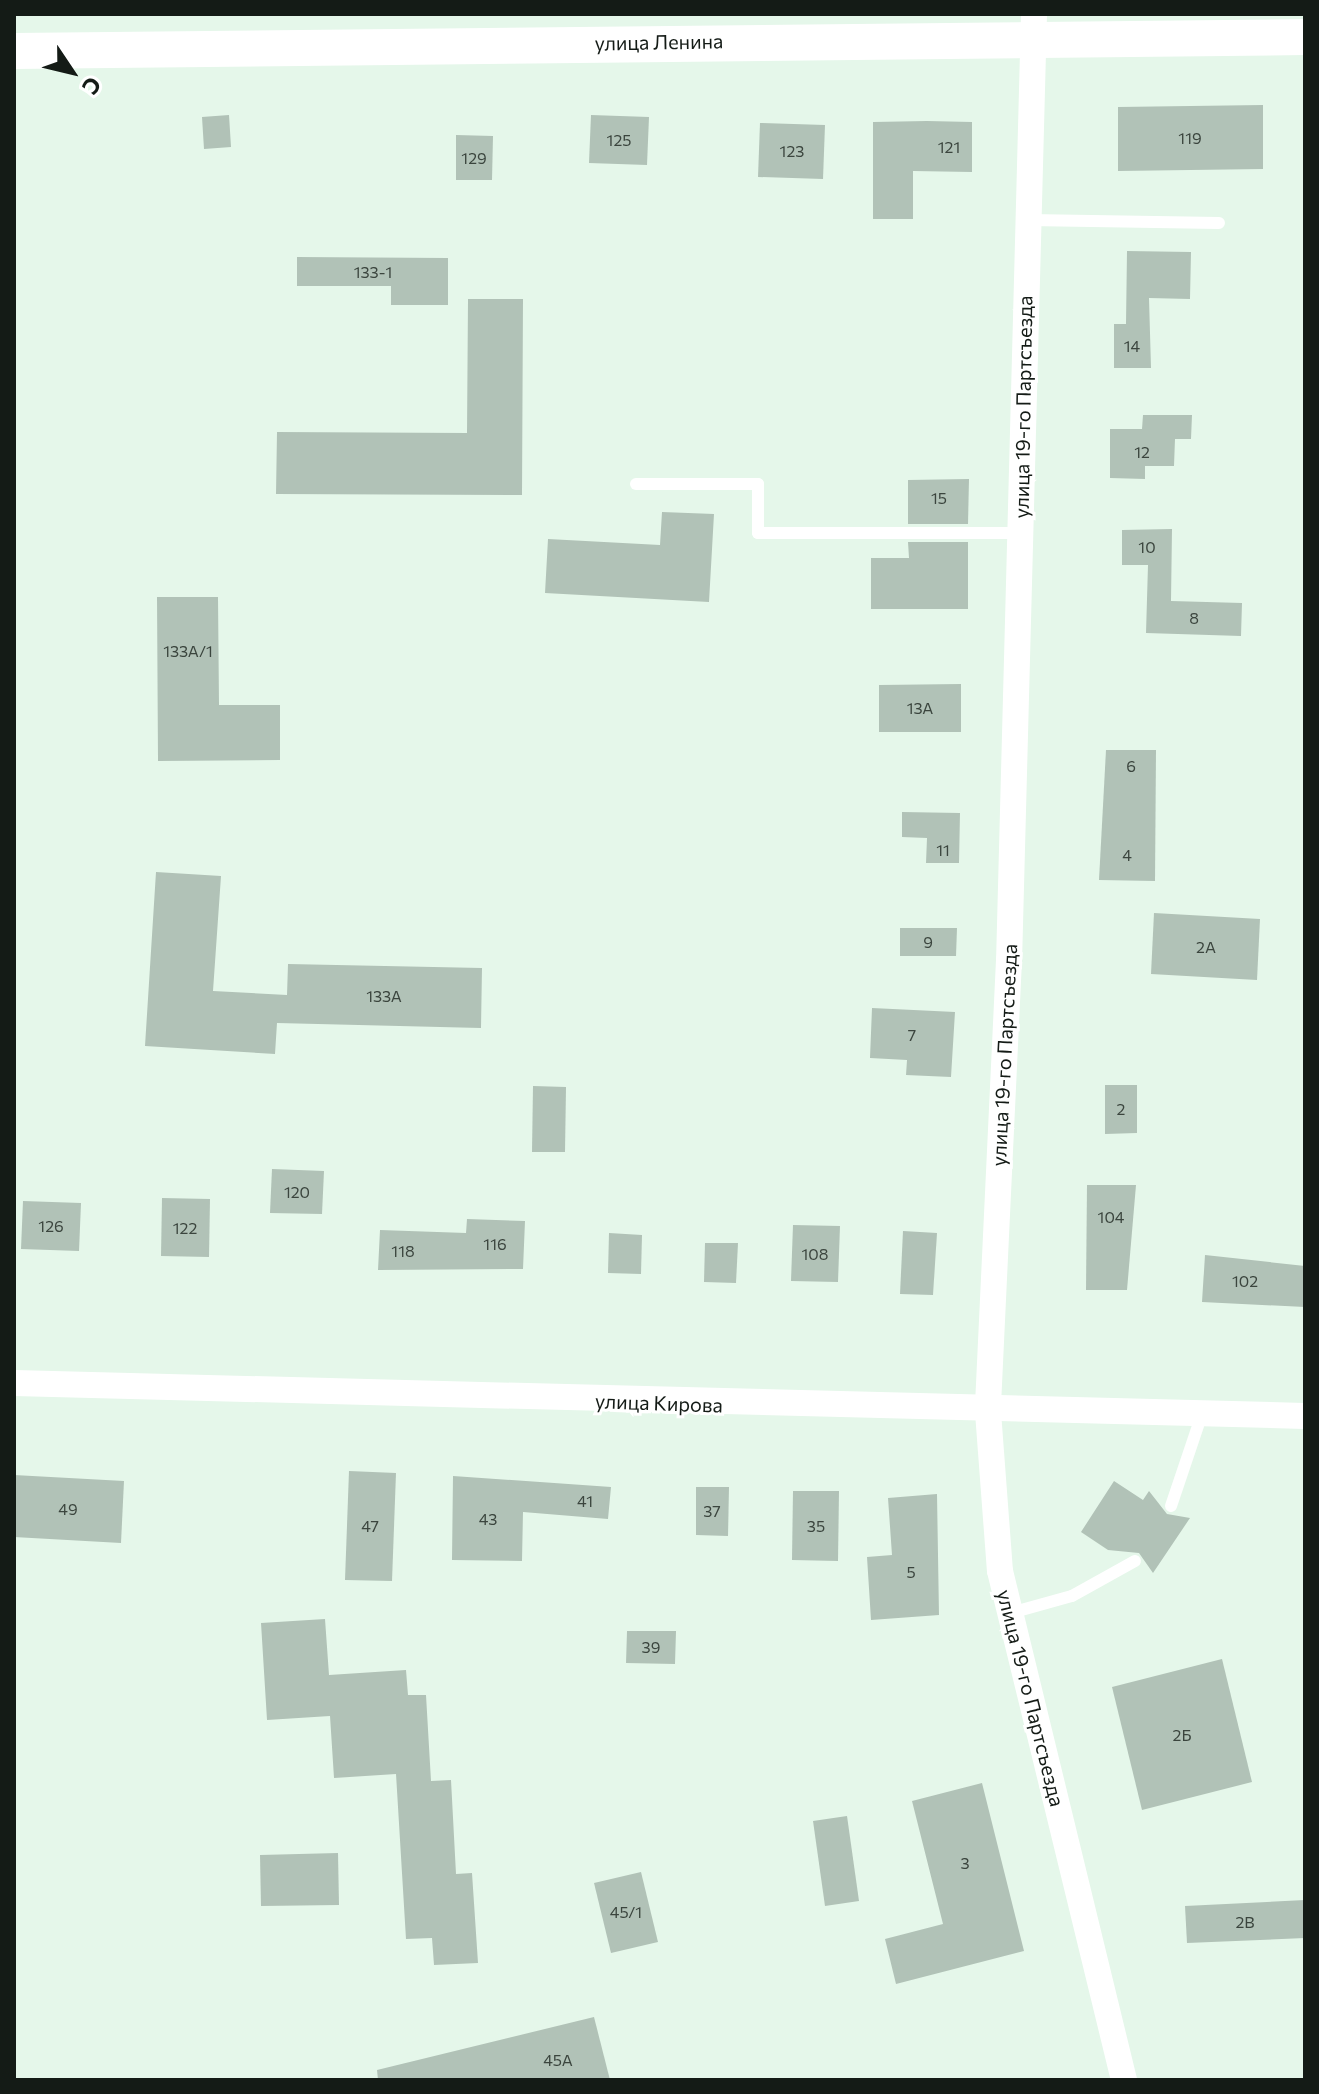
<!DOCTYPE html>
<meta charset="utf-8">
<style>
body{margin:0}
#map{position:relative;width:1319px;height:2094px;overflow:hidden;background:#e5f7ea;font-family:Commissioner,sans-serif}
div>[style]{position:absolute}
.building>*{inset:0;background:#b1c2b7}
.service>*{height:12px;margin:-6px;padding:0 6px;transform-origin:6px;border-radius:6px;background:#fff}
.minor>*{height:26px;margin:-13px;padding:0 13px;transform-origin:13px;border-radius:13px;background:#fff}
.secondary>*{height:36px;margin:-18px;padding:0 18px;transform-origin:18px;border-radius:18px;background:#fff}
span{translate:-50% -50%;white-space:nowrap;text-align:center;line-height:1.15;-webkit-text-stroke:6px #fff;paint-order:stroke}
.number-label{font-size:16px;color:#3b453e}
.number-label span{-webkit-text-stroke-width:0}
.street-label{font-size:20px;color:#141b16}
.frame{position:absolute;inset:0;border:16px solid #141b16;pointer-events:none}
.north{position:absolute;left:32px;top:32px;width:80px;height:80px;-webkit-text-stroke:6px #fff;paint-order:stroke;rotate:125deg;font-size:22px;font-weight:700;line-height:32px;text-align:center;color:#141b16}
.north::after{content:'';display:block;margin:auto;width:28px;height:36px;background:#141b16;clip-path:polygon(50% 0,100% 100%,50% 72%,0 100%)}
</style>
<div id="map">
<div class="building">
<i style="clip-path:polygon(1263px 105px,1263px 169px,1118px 171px,1118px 107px)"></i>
<i style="clip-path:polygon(229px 115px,231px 147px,204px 149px,202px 117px)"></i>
<i style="clip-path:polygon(591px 115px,649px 117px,647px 165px,589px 163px)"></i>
<i style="clip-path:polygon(927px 121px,972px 122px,972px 172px,913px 171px,913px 219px,873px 219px,873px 122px)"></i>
<i style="clip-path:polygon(760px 123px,825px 125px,823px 179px,758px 177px)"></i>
<i style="clip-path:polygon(456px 135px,493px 136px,492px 180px,456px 180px)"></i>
<i style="clip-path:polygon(1127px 251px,1191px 252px,1190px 299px,1149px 298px,1151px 368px,1114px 368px,1114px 324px,1126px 324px)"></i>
<i style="clip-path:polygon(297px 257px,448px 258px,448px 305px,391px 305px,391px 286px,297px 286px)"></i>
<i style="clip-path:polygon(468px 299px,523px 299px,522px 495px,276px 494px,277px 432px,467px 433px)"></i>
<i style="clip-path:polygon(1143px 415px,1192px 415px,1191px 439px,1175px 439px,1174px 466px,1145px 466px,1145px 479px,1110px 478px,1110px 429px,1142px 429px)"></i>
<i style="clip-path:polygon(969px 479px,968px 524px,908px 524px,908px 480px)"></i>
<i style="clip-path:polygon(662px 512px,714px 514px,709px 602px,545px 593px,548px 539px,660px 545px)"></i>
<i style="clip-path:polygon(1122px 530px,1172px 529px,1171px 601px,1242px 603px,1241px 636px,1146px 633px,1148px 565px,1122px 565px)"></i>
<i style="clip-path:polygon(908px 542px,968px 542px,968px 609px,871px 609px,871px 558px,909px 558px)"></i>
<i style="clip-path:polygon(157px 597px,218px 597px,219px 705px,280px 705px,280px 760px,158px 761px)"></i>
<i style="clip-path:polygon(961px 684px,961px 732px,879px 732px,879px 685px)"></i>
<i style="clip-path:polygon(1106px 750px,1156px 750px,1155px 881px,1099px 880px)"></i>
<i style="clip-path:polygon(902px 812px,960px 813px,959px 863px,926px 863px,927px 838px,902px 837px)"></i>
<i style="clip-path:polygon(156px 872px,221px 876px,213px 991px,287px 995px,288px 964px,482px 968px,481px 1028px,277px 1023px,275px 1054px,145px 1046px)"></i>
<i style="clip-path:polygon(1154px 913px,1260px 919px,1257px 980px,1151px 974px)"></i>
<i style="clip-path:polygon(900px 928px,957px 928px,956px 956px,900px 956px)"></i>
<i style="clip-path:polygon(872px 1008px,955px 1012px,951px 1077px,906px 1075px,907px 1060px,870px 1058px)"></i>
<i style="clip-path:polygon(1105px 1085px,1137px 1085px,1137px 1133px,1105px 1134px)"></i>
<i style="clip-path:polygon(533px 1086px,566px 1087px,565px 1152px,532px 1152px)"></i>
<i style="clip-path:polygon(272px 1169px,324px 1171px,322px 1214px,270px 1213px)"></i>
<i style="clip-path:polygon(1087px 1185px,1136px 1185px,1127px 1290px,1086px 1290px)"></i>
<i style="clip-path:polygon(162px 1198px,210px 1199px,209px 1257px,161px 1256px)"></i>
<i style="clip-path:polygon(23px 1201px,81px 1203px,79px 1251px,21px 1249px)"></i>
<i style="clip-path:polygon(467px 1219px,525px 1221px,523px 1269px,378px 1270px,380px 1230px,466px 1233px)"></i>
<i style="clip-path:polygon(793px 1225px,840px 1226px,838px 1282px,791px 1281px)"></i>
<i style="clip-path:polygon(903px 1231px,937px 1233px,933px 1295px,900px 1294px)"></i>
<i style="clip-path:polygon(609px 1233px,642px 1235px,641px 1274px,608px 1273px)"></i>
<i style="clip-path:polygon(705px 1243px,738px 1243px,736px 1283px,704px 1282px)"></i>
<i style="clip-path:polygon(1205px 1255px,1305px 1266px,1305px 1307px,1202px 1302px)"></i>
<i style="clip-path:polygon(349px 1471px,396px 1473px,392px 1581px,345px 1580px)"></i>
<i style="clip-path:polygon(14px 1475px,124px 1481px,121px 1543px,14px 1537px)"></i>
<i style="clip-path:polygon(453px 1476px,611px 1487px,608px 1519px,523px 1512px,522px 1561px,452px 1560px)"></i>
<i style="clip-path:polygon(1114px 1481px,1143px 1500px,1149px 1491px,1167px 1514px,1190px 1518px,1153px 1573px,1139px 1553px,1108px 1550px,1081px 1532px)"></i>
<i style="clip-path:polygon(696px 1487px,729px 1487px,728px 1536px,696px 1535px)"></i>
<i style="clip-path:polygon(793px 1491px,839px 1491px,838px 1561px,792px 1560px)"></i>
<i style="clip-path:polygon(937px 1494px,939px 1615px,871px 1620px,867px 1557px,892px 1555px,888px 1498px)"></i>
<i style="clip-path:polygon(325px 1619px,329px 1675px,406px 1670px,408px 1695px,426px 1695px,431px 1781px,451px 1780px,456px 1874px,472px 1873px,478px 1963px,434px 1965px,432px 1938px,406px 1939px,396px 1774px,334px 1778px,330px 1716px,267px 1720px,261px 1623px)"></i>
<i style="clip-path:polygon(627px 1631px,676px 1631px,675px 1664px,626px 1663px)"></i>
<i style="clip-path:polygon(1222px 1659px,1252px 1782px,1142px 1810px,1112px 1687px)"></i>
<i style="clip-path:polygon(982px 1783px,1024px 1951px,896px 1984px,885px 1939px,943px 1924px,912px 1801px)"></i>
<i style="clip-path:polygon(847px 1816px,859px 1901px,825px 1906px,813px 1821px)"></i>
<i style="clip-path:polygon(338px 1853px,339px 1905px,261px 1906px,260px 1855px)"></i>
<i style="clip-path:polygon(641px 1872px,658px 1942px,611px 1953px,594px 1883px)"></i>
<i style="clip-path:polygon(1305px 1900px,1305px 1938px,1187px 1943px,1185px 1906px)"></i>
<i style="clip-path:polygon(594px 2017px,610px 2080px,378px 2080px,377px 2070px)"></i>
</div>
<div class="service">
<i style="left:1028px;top:220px;width:191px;rotate:0.9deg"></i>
<i style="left:636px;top:484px;width:122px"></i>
<i style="left:758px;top:484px;width:49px;rotate:90deg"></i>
<i style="left:758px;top:533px;width:262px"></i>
<i style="left:1171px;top:1506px;width:97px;rotate:-71.4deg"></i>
<i style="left:1011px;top:1613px;width:63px;rotate:-15.6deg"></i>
<i style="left:1072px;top:1596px;width:72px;rotate:-29.1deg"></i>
</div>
<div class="minor">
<i style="left:1034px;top:14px;width:946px;rotate:91.51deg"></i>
<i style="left:1009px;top:960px;width:452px;rotate:92.7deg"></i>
<i style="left:988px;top:1412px;width:159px;rotate:85.7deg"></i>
<i style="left:1000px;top:1571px;width:524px;rotate:76.31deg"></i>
<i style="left:14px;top:1383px;width:1291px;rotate:1.46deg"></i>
</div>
<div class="secondary">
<i style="left:14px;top:51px;width:1291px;rotate:-0.62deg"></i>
</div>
<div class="number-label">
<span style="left:1190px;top:138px">119</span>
<span style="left:619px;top:140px">125</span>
<span style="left:949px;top:147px">121</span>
<span style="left:792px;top:151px">123</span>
<span style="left:474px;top:158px">129</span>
<span style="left:373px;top:272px">133-1</span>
<span style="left:1132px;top:346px">14</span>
<span style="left:1142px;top:452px">12</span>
<span style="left:939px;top:498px">15</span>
<span style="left:1147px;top:547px">10</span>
<span style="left:1194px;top:618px">8</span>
<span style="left:188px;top:651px">133А/1</span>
<span style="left:920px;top:708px">13А</span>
<span style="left:1131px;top:766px">6</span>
<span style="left:943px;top:850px">11</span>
<span style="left:1127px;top:855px">4</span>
<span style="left:928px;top:942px">9</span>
<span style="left:1206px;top:947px">2А</span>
<span style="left:384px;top:996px">133А</span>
<span style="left:912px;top:1035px">7</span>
<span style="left:1121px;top:1109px">2</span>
<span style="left:297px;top:1192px">120</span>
<span style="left:1111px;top:1217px">104</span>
<span style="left:51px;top:1226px">126</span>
<span style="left:185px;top:1228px">122</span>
<span style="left:495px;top:1244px">116</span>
<span style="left:403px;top:1251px">118</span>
<span style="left:815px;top:1254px">108</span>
<span style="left:1245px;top:1281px">102</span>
<span style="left:585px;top:1501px">41</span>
<span style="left:68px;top:1509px">49</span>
<span style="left:712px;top:1511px">37</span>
<span style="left:488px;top:1519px">43</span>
<span style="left:370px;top:1526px">47</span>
<span style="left:816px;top:1526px">35</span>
<span style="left:911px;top:1572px">5</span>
<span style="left:651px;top:1647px">39</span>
<span style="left:1182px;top:1735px">2Б</span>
<span style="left:965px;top:1863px">3</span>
<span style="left:626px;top:1912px">45/1</span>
<span style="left:1245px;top:1922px">2В</span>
<span style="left:558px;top:2060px">45А</span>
</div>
<div class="street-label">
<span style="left:659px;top:42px;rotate:-1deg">улица Ленина</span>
<span style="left:1023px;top:407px;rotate:-89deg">улица 19-го Партсъезда</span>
<span style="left:1004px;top:1055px;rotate:-87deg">улица 19-го Партсъезда</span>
<span style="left:659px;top:1403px;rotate:2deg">улица Кирова</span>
<span style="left:1031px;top:1698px;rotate:76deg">улица 19-го Партсъезда</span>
</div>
<div class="frame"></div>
<div class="north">С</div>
</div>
